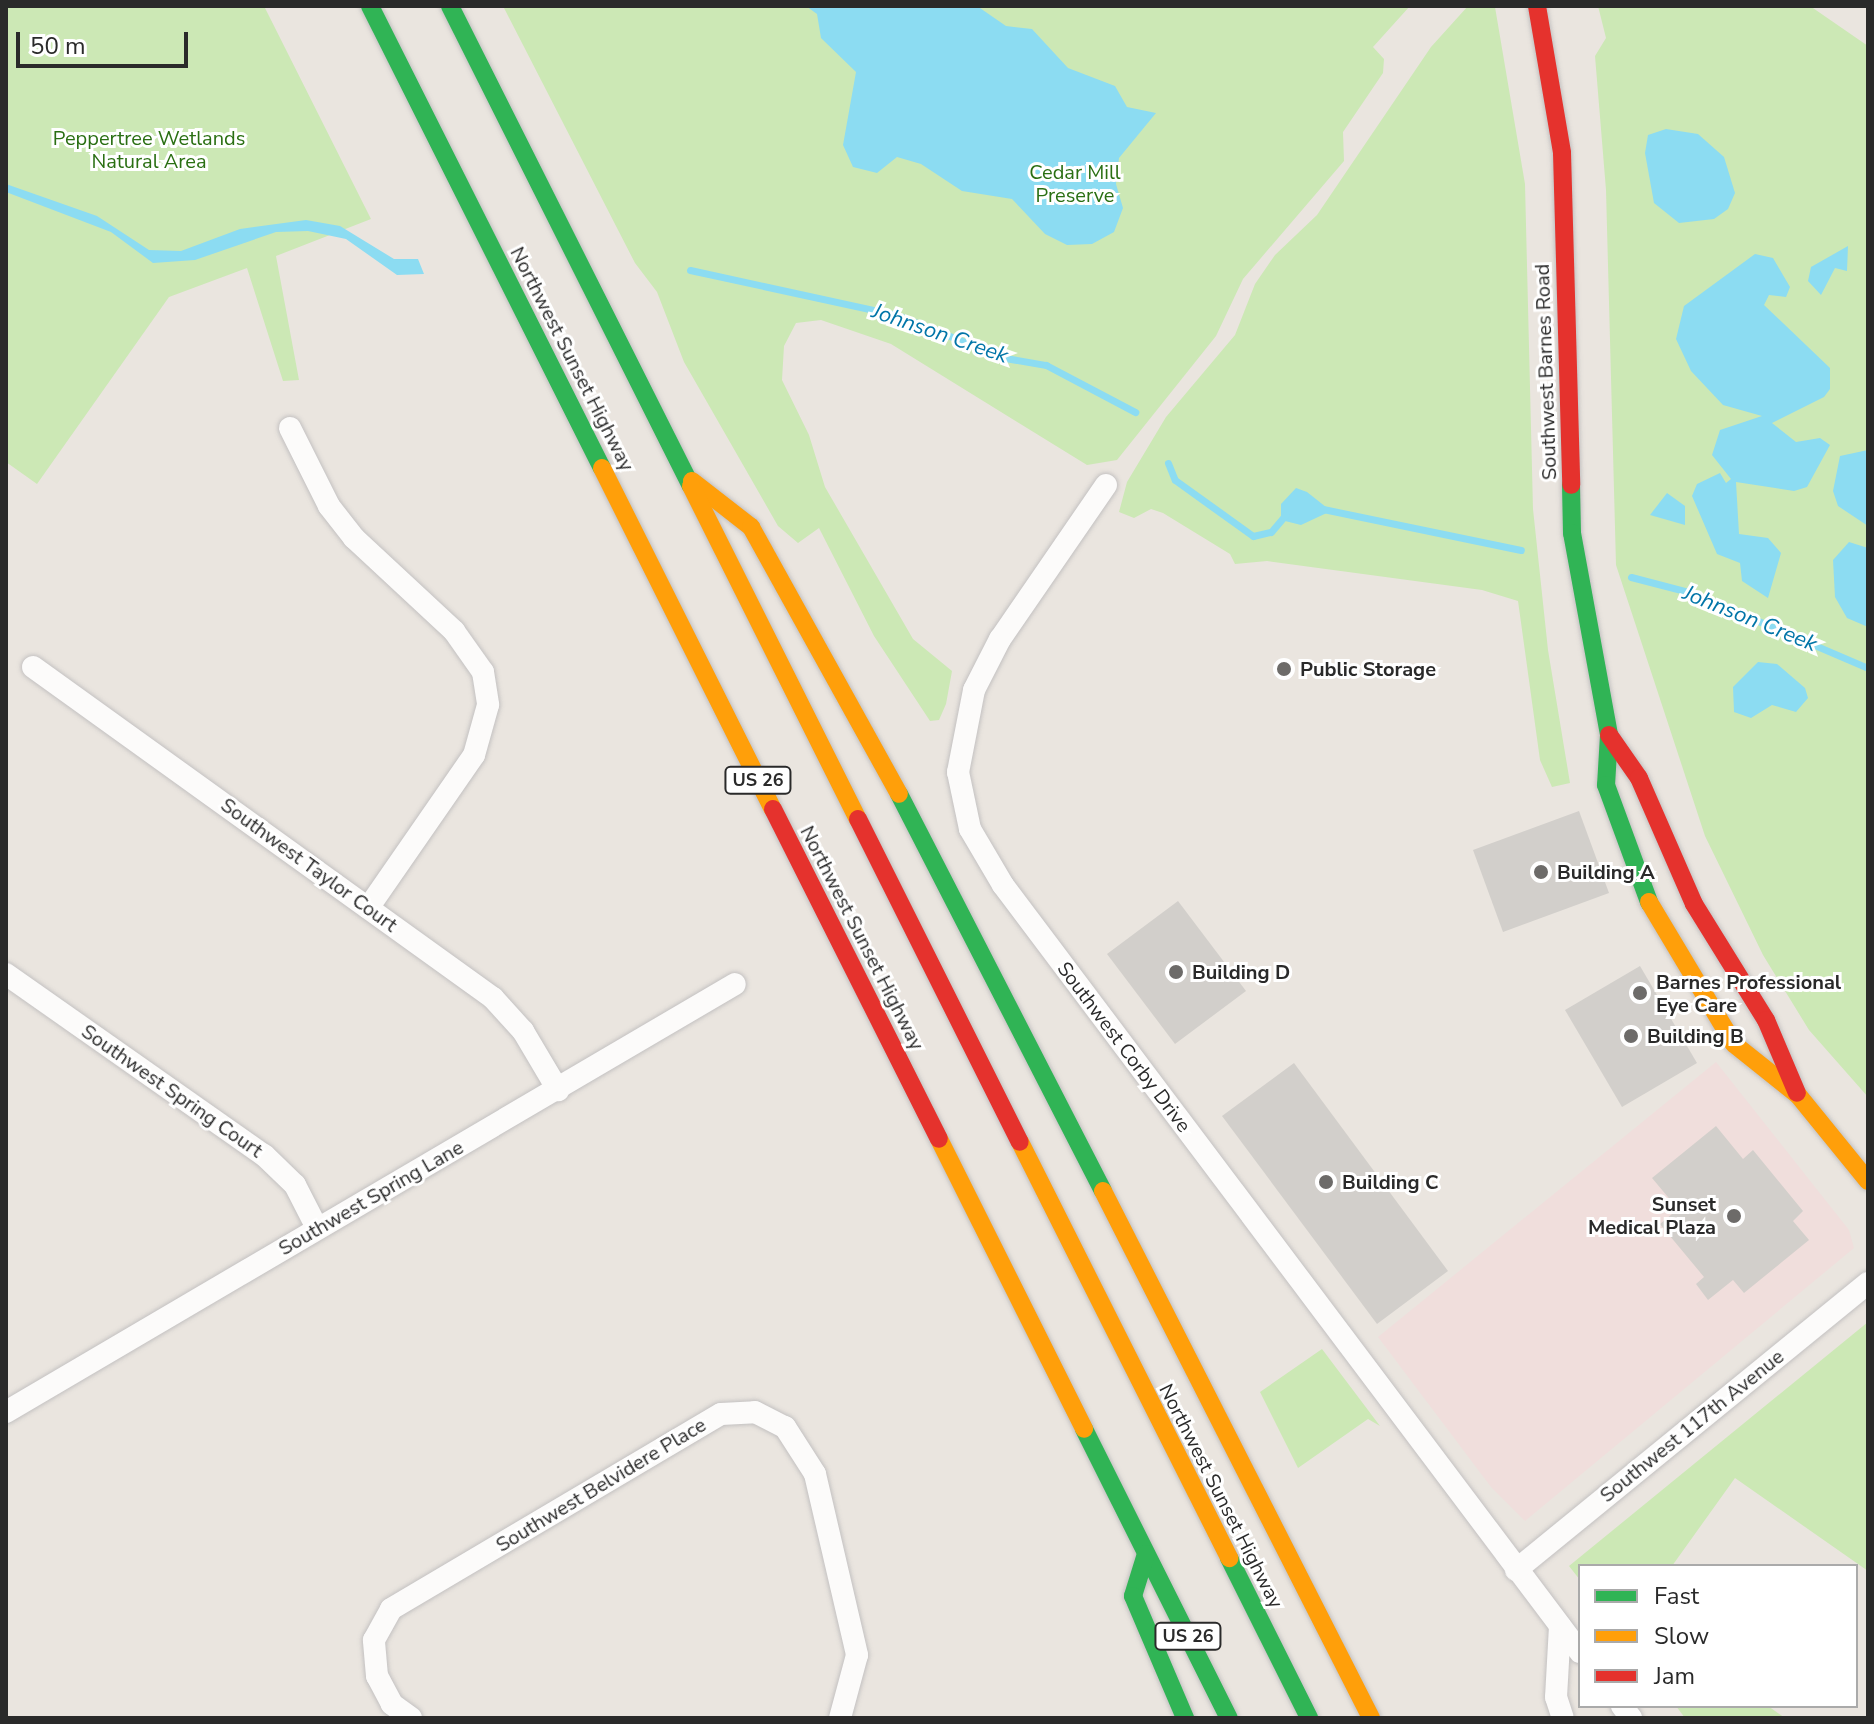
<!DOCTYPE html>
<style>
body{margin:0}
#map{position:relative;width:1874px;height:1724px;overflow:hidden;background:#eae5df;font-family:"Nunito Sans",sans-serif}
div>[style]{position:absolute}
.medical>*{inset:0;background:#f0dedc}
.green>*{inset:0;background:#cce8b5}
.water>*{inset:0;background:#8cdcf2}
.stream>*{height:7px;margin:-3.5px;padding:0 3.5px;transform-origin:3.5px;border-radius:3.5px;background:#8cdcf2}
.building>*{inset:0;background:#d2cfcb}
.roads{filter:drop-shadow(0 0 2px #c3c1c1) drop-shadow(0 0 2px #c3c1c1)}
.street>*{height:22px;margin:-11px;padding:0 11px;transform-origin:11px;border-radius:11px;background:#fcfbfa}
.fast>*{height:18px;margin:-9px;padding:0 9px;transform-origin:9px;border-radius:9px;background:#30b455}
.slow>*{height:18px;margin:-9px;padding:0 9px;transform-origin:9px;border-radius:9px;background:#ff9f0a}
.jam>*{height:18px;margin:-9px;padding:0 9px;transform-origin:9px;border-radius:9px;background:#e5322d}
.dots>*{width:22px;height:22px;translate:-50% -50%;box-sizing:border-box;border:4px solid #fff;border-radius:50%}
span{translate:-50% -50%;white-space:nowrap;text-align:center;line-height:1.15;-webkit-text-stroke:6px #fff;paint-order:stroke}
.shield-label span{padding:2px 6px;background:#fff;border:2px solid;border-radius:6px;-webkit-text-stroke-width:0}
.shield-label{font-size:18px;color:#2a2a2a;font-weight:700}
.park-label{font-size:20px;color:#2a6f13}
.street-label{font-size:20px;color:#2a2a2a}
.poi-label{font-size:20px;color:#2a2a2a;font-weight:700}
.left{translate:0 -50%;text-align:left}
.right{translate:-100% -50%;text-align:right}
.water-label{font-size:22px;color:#0175a8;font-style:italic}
.frame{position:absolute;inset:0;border:8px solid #2a2a2a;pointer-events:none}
.legend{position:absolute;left:1578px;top:1564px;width:280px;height:144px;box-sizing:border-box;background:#fff;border:2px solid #aaa;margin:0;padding:10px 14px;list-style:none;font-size:24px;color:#2a2a2a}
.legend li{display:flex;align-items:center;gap:16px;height:40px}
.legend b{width:40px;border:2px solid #aaa}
.scale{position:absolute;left:16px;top:32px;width:172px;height:36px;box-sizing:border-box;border:4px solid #2a2a2a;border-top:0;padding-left:10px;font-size:24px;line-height:28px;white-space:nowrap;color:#2a2a2a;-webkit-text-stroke:6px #fff;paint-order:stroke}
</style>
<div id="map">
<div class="medical">
<i style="clip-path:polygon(1716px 1062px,1849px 1230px,1854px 1248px,1525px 1521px,1491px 1487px,1378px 1337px)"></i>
</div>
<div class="green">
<i style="clip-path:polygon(6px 6px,264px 6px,371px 219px,276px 256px,299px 380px,283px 381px,247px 268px,169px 297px,37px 484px,6px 462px)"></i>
<i style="clip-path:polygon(503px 6px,1410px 6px,1373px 47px,1384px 59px,1383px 73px,1343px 132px,1344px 161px,1243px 279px,1216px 336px,1117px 460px,1087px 465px,891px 344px,821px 320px,796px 323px,784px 346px,782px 380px,809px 435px,825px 487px,913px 639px,952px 671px,946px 704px,939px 720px,930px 721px,874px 636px,819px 528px,798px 543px,778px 526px,684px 362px,657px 292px,635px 263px)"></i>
<i style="clip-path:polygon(1468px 6px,1495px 7px,1525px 184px,1533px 509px,1548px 650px,1570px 783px,1552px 787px,1540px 760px,1518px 601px,1482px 590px,1267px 561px,1235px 564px,1230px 554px,1163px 513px,1151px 509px,1134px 518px,1119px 512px,1127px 482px,1166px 417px,1235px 335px,1255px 284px,1275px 255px,1317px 215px,1431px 47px)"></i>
<i style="clip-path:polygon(1598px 6px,1810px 6px,1868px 46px,1868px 1097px,1809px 1030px,1763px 955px,1705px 836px,1616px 565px,1606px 190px,1595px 56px,1606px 38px)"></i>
<i style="clip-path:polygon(1868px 1322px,1868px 1571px,1735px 1478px,1672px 1566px,1580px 1566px,1580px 1580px,1569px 1566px)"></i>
<i style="clip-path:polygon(1322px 1349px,1380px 1426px,1368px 1419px,1298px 1468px,1260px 1392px)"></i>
<i style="clip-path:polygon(1676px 1706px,1768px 1706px,1785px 1718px,1685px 1718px)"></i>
</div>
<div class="water">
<i style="clip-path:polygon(806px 6px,977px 6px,1006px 26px,1032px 29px,1068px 68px,1115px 86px,1127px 107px,1156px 113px,1119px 158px,1116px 184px,1123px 208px,1114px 232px,1092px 244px,1067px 245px,1045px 234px,1012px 199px,962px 191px,921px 164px,897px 157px,877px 173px,853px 167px,843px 145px,856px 72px,821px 38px,817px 14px)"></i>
<i style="clip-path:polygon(1666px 129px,1698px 134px,1724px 157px,1735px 193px,1728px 209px,1714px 219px,1679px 223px,1654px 203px,1645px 153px,1648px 135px)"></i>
<i style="clip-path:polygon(6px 184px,97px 216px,149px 250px,181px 251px,240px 229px,306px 220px,340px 226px,394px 259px,418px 259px,424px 274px,397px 275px,346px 239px,308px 231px,276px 232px,195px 260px,153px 263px,111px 232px,6px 192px)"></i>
<i style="clip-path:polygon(1848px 246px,1847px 271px,1835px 268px,1821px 295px,1808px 281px,1811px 267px)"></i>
<i style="clip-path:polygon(1755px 254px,1773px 258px,1790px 287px,1786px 297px,1769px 295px,1764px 305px,1830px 368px,1830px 389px,1824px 397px,1772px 423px,1796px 442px,1820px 438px,1830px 445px,1807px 487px,1794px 491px,1736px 482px,1739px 534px,1768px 538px,1781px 553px,1768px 598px,1742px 581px,1740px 563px,1717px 554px,1692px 496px,1697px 484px,1720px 473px,1726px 483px,1731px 479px,1712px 455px,1720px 430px,1762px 416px,1723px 405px,1691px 371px,1676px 339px,1684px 306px)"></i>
<i style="clip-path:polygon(1868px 450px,1868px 526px,1838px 506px,1833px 491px,1840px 456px)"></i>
<i style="clip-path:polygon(1296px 488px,1307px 492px,1331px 511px,1301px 525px,1281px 520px,1281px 504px)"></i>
<i style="clip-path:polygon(1667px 493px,1685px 506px,1685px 525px,1650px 515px)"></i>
<i style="clip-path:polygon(1849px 542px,1868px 548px,1868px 627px,1847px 618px,1835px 597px,1833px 560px)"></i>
<i style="clip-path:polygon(1758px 662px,1777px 664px,1805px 688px,1808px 698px,1796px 712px,1772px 705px,1751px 718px,1734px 712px,1733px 687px)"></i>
</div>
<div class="stream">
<i style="left:690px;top:270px;width:212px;rotate:12.3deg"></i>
<i style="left:897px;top:315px;width:116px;rotate:21.7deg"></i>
<i style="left:1005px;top:358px;width:42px;rotate:9.7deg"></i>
<i style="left:1046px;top:365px;width:101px;rotate:27.8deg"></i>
<i style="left:1168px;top:463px;width:18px;rotate:68deg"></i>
<i style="left:1175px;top:480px;width:96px;rotate:35.7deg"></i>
<i style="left:1253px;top:536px;width:18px;rotate:-13deg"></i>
<i style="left:1271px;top:532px;width:23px;rotate:-50deg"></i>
<i style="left:1323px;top:509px;width:202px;rotate:11.7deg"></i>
<i style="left:1631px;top:577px;width:64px;rotate:14.5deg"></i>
<i style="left:1693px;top:593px;width:190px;rotate:23.2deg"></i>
</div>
<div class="building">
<i style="clip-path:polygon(1579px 811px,1609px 893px,1503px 932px,1473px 850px)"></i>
<i style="clip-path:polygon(1178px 901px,1246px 991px,1175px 1044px,1107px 954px)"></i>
<i style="clip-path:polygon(1640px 966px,1697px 1063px,1622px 1107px,1565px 1010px)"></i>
<i style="clip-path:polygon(1294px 1063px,1448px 1271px,1377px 1324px,1222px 1116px)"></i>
<i style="clip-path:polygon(1716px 1126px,1743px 1159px,1753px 1150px,1803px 1211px,1793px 1221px,1809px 1240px,1744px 1293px,1733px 1280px,1708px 1300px,1696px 1284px,1704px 1277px,1660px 1224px,1678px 1209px,1652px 1178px)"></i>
</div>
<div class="roads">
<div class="street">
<i style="left:290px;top:428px;width:87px;rotate:63.4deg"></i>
<i style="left:329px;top:506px;width:41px;rotate:52deg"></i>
<i style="left:354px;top:538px;width:137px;rotate:42.9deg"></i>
<i style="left:454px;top:631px;width:50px;rotate:54.7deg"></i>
<i style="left:483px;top:672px;width:33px;rotate:81deg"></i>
<i style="left:488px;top:705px;width:52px;rotate:105.6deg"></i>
<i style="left:474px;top:755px;width:186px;rotate:124.7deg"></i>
<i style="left:1106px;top:485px;width:187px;rotate:124.5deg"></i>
<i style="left:1000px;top:639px;width:57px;rotate:117deg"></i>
<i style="left:974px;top:690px;width:84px;rotate:101deg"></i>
<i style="left:958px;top:772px;width:58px;rotate:78.1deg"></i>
<i style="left:970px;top:829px;width:65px;rotate:59.5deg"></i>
<i style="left:1003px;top:885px;width:960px;rotate:53.05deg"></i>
<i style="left:33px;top:667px;width:567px;rotate:35.74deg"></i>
<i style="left:493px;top:998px;width:45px;rotate:47.7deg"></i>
<i style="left:523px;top:1031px;width:69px;rotate:59.3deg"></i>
<i style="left:6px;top:974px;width:315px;rotate:35.1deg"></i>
<i style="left:264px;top:1155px;width:43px;rotate:44.1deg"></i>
<i style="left:295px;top:1185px;width:48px;rotate:62.9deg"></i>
<i style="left:6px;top:1412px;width:845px;rotate:-30.42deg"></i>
<i style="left:1516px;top:1570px;width:454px;rotate:-39.2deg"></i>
<i style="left:1560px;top:1626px;width:71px;rotate:93.2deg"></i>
<i style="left:1556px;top:1697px;width:22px;rotate:72deg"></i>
<i style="left:1622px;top:1706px;width:15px;rotate:53deg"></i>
<i style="left:411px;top:1718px;width:24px;rotate:-144deg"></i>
<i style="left:392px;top:1704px;width:32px;rotate:-118deg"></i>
<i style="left:377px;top:1676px;width:36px;rotate:-95deg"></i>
<i style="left:374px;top:1640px;width:35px;rotate:-61deg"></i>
<i style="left:391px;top:1609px;width:383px;rotate:-30.6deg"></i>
<i style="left:721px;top:1414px;width:34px;rotate:-3deg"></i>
<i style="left:755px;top:1412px;width:34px;rotate:27deg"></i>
<i style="left:785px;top:1427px;width:56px;rotate:57.4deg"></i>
<i style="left:815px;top:1474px;width:186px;rotate:76.9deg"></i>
<i style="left:857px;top:1655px;width:65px;rotate:105.1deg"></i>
</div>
<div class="fast">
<i style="left:370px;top:6px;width:517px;rotate:63.34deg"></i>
<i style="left:450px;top:6px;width:537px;rotate:63.34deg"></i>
<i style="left:1571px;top:485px;width:48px;rotate:88.8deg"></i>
<i style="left:1572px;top:533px;width:205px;rotate:79.6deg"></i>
<i style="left:1609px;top:735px;width:50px;rotate:93.4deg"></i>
<i style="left:1606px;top:785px;width:125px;rotate:69.8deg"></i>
<i style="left:899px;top:794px;width:446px;rotate:62.8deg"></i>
<i style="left:1084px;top:1429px;width:323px;rotate:63.4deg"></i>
<i style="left:1146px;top:1554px;width:44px;rotate:107.2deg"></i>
<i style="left:1133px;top:1596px;width:133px;rotate:66.9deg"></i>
<i style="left:1229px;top:1558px;width:179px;rotate:63.4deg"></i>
</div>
<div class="slow">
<i style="left:602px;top:468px;width:381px;rotate:63.4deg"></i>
<i style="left:692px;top:481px;width:75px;rotate:37.9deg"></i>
<i style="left:751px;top:527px;width:305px;rotate:61deg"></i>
<i style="left:691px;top:486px;width:373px;rotate:63.4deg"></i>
<i style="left:1649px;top:902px;width:165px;rotate:59.1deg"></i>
<i style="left:1734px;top:1044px;width:82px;rotate:38.6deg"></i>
<i style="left:1798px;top:1095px;width:111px;rotate:50.9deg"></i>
<i style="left:939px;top:1139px;width:324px;rotate:63.4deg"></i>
<i style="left:1020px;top:1142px;width:466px;rotate:63.3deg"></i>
<i style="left:1103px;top:1191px;width:591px;rotate:63.04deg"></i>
</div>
<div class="jam">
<i style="left:1537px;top:6px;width:149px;rotate:80.3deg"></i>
<i style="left:1562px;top:153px;width:332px;rotate:88.4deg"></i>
<i style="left:1609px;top:735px;width:52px;rotate:55.1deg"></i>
<i style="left:1639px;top:778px;width:137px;rotate:66.4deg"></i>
<i style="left:1694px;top:904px;width:137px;rotate:58.2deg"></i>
<i style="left:1766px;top:1020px;width:79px;rotate:67deg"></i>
<i style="left:773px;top:809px;width:369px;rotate:63.3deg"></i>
<i style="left:858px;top:819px;width:361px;rotate:63.4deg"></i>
</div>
</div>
<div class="dots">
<i style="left:1284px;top:669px;background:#6d6b69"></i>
<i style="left:1541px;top:872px;background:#6d6b69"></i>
<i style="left:1176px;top:972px;background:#6d6b69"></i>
<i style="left:1640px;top:993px;background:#6d6b69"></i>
<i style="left:1631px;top:1036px;background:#6d6b69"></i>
<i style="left:1326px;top:1182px;background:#6d6b69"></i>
<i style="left:1734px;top:1216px;background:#6d6b69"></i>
</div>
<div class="shield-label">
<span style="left:758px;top:780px">US 26</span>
<span style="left:1188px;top:1636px">US 26</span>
</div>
<div class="park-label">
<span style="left:149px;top:150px">Peppertree Wetlands<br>Natural Area</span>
<span style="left:1075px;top:184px">Cedar Mill<br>Preserve</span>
</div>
<div class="street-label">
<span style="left:572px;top:359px;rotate:63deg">Northwest Sunset Highway</span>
<span style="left:1546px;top:372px;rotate:-92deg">Southwest Barnes Road</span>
<span style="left:309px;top:865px;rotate:36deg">Southwest Taylor Court</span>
<span style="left:862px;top:938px;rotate:63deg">Northwest Sunset Highway</span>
<span style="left:1124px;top:1047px;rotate:53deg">Southwest Corby Drive</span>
<span style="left:172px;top:1091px;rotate:35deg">Southwest Spring Court</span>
<span style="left:371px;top:1198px;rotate:-30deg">Southwest Spring Lane</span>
<span style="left:1692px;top:1426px;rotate:-39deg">Southwest 117th Avenue</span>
<span style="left:601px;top:1485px;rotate:-31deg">Southwest Belvidere Place</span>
<span style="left:1221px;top:1496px;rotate:63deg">Northwest Sunset Highway</span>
</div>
<div class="poi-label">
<span class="left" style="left:1300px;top:669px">Public Storage</span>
<span class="left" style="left:1557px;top:872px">Building A</span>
<span class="left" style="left:1192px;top:972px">Building D</span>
<span class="left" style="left:1656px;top:994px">Barnes Professional<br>Eye Care</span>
<span class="left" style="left:1647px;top:1036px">Building B</span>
<span class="left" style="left:1342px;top:1182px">Building C</span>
<span class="right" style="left:1716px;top:1216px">Sunset<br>Medical Plaza</span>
</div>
<div class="water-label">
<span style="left:940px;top:334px;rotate:19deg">Johnson Creek</span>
<span style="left:1750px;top:619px;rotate:22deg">Johnson Creek</span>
</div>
<div class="frame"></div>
<ul class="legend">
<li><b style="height:10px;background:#30b455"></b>Fast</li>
<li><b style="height:10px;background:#ff9f0a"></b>Slow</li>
<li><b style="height:10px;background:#e5322d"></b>Jam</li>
</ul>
<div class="scale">50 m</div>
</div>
